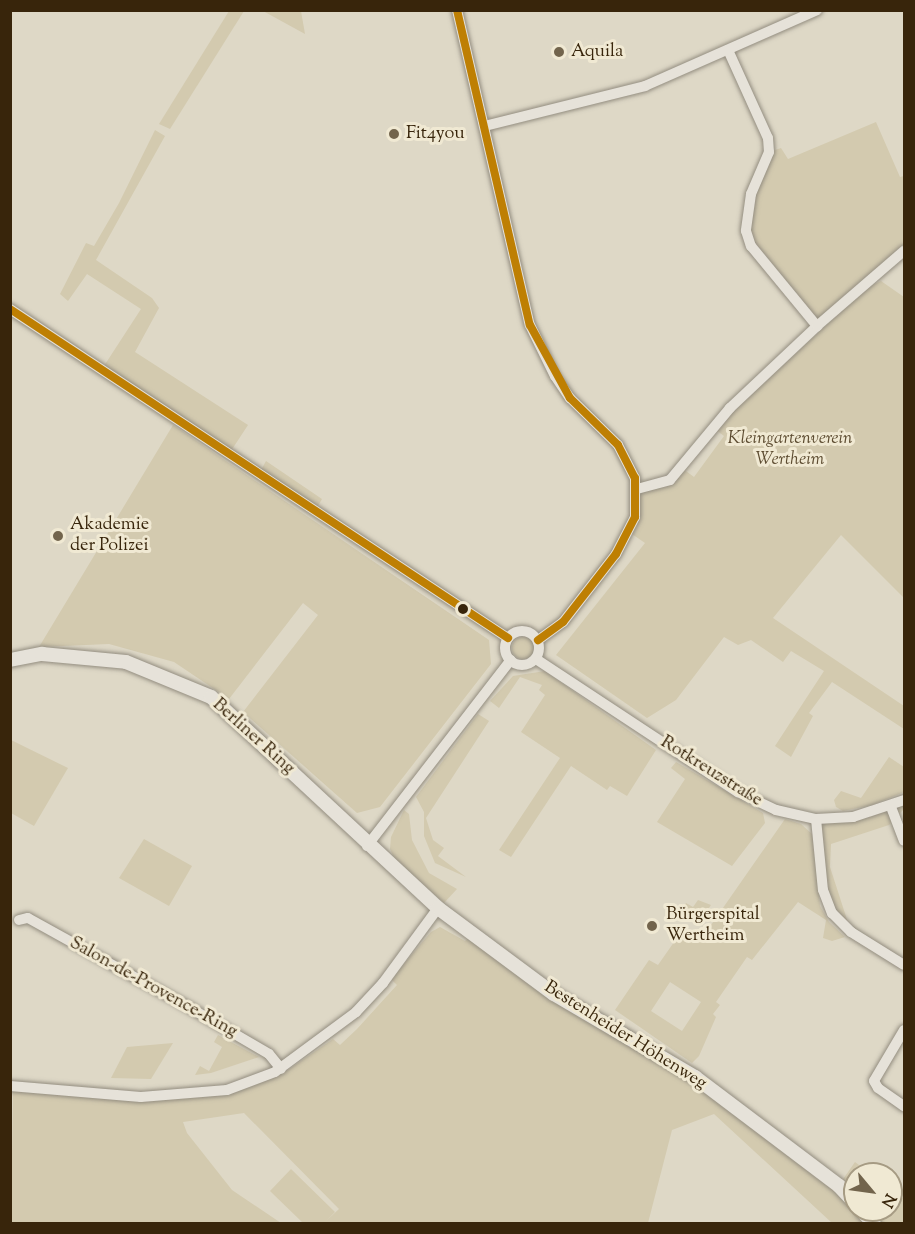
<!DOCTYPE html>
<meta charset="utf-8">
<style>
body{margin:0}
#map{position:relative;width:915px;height:1234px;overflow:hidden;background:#ded8c6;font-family:"Sorts Mill Goudy",serif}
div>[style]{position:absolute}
.green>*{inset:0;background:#d3caaf}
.round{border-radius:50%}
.roads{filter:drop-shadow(0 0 2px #938d80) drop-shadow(0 0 2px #938d80)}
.minor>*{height:10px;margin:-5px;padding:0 5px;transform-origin:5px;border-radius:5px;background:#e6e2d9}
.minor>.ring{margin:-5px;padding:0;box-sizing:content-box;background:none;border:10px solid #e6e2d9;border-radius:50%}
.tertiary>*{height:14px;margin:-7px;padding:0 7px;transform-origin:7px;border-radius:7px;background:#e6e2d9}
.bus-1>*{height:8px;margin:-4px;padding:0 4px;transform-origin:4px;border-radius:4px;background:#be7f03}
.dots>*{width:16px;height:16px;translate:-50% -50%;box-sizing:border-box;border:3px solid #f0e9d3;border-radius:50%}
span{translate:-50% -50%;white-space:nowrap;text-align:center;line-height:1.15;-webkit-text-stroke:6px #f0e9d3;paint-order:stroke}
.poi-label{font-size:18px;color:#38250b}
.left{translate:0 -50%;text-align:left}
.park-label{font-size:18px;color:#5c4b30;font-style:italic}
.street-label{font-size:18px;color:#38250b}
.frame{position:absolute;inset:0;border:12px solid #38250b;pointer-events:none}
.north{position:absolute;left:843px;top:1162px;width:60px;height:60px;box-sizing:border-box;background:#f0e9d3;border:2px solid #a69b83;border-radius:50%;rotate:119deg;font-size:16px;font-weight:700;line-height:24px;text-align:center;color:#38250b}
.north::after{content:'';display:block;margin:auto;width:21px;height:27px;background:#72644c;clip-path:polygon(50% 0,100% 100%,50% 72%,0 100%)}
</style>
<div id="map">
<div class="green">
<i style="clip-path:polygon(229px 11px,244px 11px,170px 129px,159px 124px)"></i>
<i style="clip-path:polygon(263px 11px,301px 11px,305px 34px)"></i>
<i style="clip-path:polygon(876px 122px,900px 177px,904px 176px,904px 251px,820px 323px,751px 246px,746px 212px,769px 152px,781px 148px,788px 159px)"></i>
<i style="clip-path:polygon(155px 130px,165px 136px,96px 260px,152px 298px,159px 308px,135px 352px,248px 425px,229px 454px,102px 369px,141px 309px,87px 274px,68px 301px,60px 294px,86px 243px,94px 246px,119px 203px)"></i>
<i style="clip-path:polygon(881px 281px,904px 297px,904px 598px,841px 535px,773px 618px,904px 706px,904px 729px,832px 682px,809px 713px,813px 716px,791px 757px,775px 746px,824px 671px,791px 651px,783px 662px,751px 640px,738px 645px,724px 637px,676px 700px,647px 718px,556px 655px,645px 543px,629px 532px,637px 489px,659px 485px,682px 468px,694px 477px,724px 436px,716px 430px,743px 402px,868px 287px)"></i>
<i style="clip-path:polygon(173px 425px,489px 640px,491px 664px,380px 807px,357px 813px,243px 712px,318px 615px,303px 603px,229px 699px,174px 662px,109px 644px,39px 647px)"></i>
<i style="clip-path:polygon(266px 461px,322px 499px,315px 511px,259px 474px)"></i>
<i class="round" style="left:512px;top:637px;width:22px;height:22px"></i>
<i style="clip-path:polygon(545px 671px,656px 750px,627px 796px,610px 786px,607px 790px,571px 766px,511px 857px,499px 850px,560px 758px,521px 732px,545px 695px,539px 690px,542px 685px,520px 677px,499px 708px,490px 701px,513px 676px)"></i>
<i style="clip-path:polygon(478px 714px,489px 721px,426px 818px,433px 840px,444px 848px,438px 856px,466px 877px,435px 863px,424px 836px,424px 812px,416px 797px)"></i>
<i style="clip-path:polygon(11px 740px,68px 768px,34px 826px,11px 813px)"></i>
<i style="clip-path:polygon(889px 757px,904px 767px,904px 792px,872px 805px,843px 811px,836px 807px,834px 800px,841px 791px,861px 798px)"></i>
<i style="clip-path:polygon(676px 762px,763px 813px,765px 823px,732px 866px,657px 822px,685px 779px,671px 768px)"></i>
<i style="clip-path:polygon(904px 800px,904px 809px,889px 825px,831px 844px,830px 867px,851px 932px,832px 913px,816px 819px,853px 817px)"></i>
<i style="clip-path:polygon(404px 810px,409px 814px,412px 840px,429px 873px,457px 889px,444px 903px,395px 860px,390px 849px,391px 837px)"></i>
<i style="clip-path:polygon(evenodd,785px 819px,801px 824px,813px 835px,820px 906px,829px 922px,845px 937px,832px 941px,823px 938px,826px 920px,798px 902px,752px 960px,747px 957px,716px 1002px,720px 1005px,713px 1014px,716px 1017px,699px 1056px,692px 1063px,615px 1010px,649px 960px,658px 965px,679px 935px,670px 928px,675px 924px,681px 924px,702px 938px,785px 819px,670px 982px,701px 1002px,682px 1031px,651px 1011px,670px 982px)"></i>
<i style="clip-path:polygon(144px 839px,192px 866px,169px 906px,119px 878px)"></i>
<i style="clip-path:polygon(698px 900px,711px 905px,703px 917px,692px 919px,683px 908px,686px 903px,693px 907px)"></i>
<i style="clip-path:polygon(440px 927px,465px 941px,473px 934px,695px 1077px,839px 1185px,855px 1162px,871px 1174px,855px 1174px,855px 1210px,891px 1210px,891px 1189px,904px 1199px,904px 1223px,832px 1223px,714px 1114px,672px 1130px,648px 1223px,303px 1223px,270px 1191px,291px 1169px,335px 1212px,326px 1221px,339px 1209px,244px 1113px,183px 1122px,187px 1133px,232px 1190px,281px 1223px,11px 1224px,13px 1086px,141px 1097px,227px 1090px,285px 1072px,333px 1039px,340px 1045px,357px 1029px,397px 985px,391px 979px,431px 932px)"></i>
<i style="clip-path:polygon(218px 1035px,259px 1057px,211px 1073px,195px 1075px,200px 1066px,209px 1071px,222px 1047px,214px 1042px)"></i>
<i style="clip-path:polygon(173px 1043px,151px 1079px,111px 1078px,127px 1047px)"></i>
</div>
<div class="roads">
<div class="minor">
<i style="left:457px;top:10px;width:323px;rotate:77deg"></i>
<i style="left:530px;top:325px;width:57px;rotate:63.9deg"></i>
<i style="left:555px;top:376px;width:27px;rotate:56deg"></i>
<i style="left:570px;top:398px;width:67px;rotate:44.4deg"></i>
<i style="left:618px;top:445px;width:37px;rotate:63deg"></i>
<i style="left:635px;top:478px;width:39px;rotate:90deg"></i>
<i style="left:635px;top:517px;width:42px;rotate:117.2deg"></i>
<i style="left:616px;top:554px;width:86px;rotate:127.9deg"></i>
<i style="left:563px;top:622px;width:31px;rotate:144deg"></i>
<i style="left:728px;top:50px;width:97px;rotate:65.6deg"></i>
<i style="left:768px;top:138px;width:14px;rotate:86deg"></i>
<i style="left:769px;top:152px;width:46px;rotate:113.2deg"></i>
<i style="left:751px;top:194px;width:37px;rotate:98deg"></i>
<i style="left:746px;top:231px;width:16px;rotate:72deg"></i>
<i style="left:751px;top:246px;width:104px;rotate:50.5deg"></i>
<i style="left:485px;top:126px;width:165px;rotate:-14deg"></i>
<i style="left:645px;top:86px;width:188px;rotate:-23.8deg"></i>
<i style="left:10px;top:309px;width:597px;rotate:33.45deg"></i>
<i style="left:637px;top:489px;width:34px;rotate:-15deg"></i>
<i style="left:670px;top:480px;width:94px;rotate:-50.2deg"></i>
<i style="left:730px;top:408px;width:120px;rotate:-43.3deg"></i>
<i style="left:817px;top:326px;width:115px;rotate:-40.8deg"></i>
<i class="ring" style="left:505px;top:631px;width:24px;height:24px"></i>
<i style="left:536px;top:659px;width:242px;rotate:33.4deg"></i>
<i style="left:738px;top:792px;width:42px;rotate:25.3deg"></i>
<i style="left:776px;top:810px;width:41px;rotate:12.7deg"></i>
<i style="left:816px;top:819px;width:37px;rotate:-3deg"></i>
<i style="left:853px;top:817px;width:54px;rotate:-18.4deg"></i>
<i style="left:891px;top:807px;width:36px;rotate:69deg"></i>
<i style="left:816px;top:819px;width:71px;rotate:84.4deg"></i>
<i style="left:823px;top:890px;width:25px;rotate:69deg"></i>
<i style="left:832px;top:913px;width:27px;rotate:45deg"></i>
<i style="left:851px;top:932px;width:62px;rotate:31.9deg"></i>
<i style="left:367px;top:846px;width:235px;rotate:-52.3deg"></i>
<i style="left:19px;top:920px;width:9px;rotate:-13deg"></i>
<i style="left:28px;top:918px;width:188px;rotate:29deg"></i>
<i style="left:192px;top:1009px;width:89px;rotate:30.3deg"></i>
<i style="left:269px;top:1054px;width:19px;rotate:51deg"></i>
<i style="left:904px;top:1030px;width:59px;rotate:120.5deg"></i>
<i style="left:874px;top:1081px;width:8px;rotate:60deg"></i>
<i style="left:878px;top:1088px;width:32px;rotate:35deg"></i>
<i style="left:10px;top:1086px;width:131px;rotate:4.8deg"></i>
<i style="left:141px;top:1097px;width:86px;rotate:-4.7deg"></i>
<i style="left:227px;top:1090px;width:51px;rotate:-20.6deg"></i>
<i style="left:275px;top:1072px;width:101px;rotate:-36.5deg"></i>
<i style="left:356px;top:1012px;width:40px;rotate:-47deg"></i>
<i style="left:383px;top:983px;width:93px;rotate:-53.7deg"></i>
</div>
<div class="tertiary">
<i style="left:10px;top:660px;width:33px;rotate:-11deg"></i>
<i style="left:42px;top:654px;width:84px;rotate:5.4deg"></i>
<i style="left:126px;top:662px;width:92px;rotate:22.4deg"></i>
<i style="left:211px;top:697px;width:310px;rotate:42.9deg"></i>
<i style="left:438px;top:908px;width:144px;rotate:36.6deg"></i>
<i style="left:554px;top:994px;width:164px;rotate:30.5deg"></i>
<i style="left:695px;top:1077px;width:181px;rotate:37.1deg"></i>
<i style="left:839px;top:1186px;width:23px;rotate:47deg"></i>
<i style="left:861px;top:1210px;width:19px;rotate:47deg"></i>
</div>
</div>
<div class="bus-1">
<i style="left:457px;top:10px;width:323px;rotate:77deg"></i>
<i style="left:530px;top:325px;width:83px;rotate:61.3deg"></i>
<i style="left:570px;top:398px;width:67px;rotate:44.4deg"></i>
<i style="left:618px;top:445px;width:37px;rotate:63deg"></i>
<i style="left:635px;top:478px;width:39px;rotate:90deg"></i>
<i style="left:635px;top:517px;width:42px;rotate:117.2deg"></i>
<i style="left:616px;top:554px;width:86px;rotate:127.9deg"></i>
<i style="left:563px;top:622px;width:31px;rotate:144deg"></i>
<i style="left:10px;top:309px;width:597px;rotate:33.45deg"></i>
</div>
<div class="dots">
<i style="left:559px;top:52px;background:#72644c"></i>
<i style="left:394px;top:134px;background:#72644c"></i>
<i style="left:58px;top:536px;background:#72644c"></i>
<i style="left:463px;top:609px;background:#38250b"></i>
<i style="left:652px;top:926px;background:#72644c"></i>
</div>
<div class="poi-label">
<span class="left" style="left:571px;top:52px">Aquila</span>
<span class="left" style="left:406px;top:134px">Fit4you</span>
<span class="left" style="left:70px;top:536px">Akademie<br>der Polizei</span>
<span class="left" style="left:666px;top:926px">Bürgerspital<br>Wertheim</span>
</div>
<div class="park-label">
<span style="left:790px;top:450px">Kleingartenverein<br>Wertheim</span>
</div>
<div class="street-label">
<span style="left:253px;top:737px;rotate:42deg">Berliner Ring</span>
<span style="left:711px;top:772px;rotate:32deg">Rotkreuzstraße</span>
<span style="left:153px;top:988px;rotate:29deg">Salon-de-Provence-Ring</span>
<span style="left:625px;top:1036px;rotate:32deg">Bestenheider Höhenweg</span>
</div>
<div class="frame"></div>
<div class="north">N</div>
</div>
